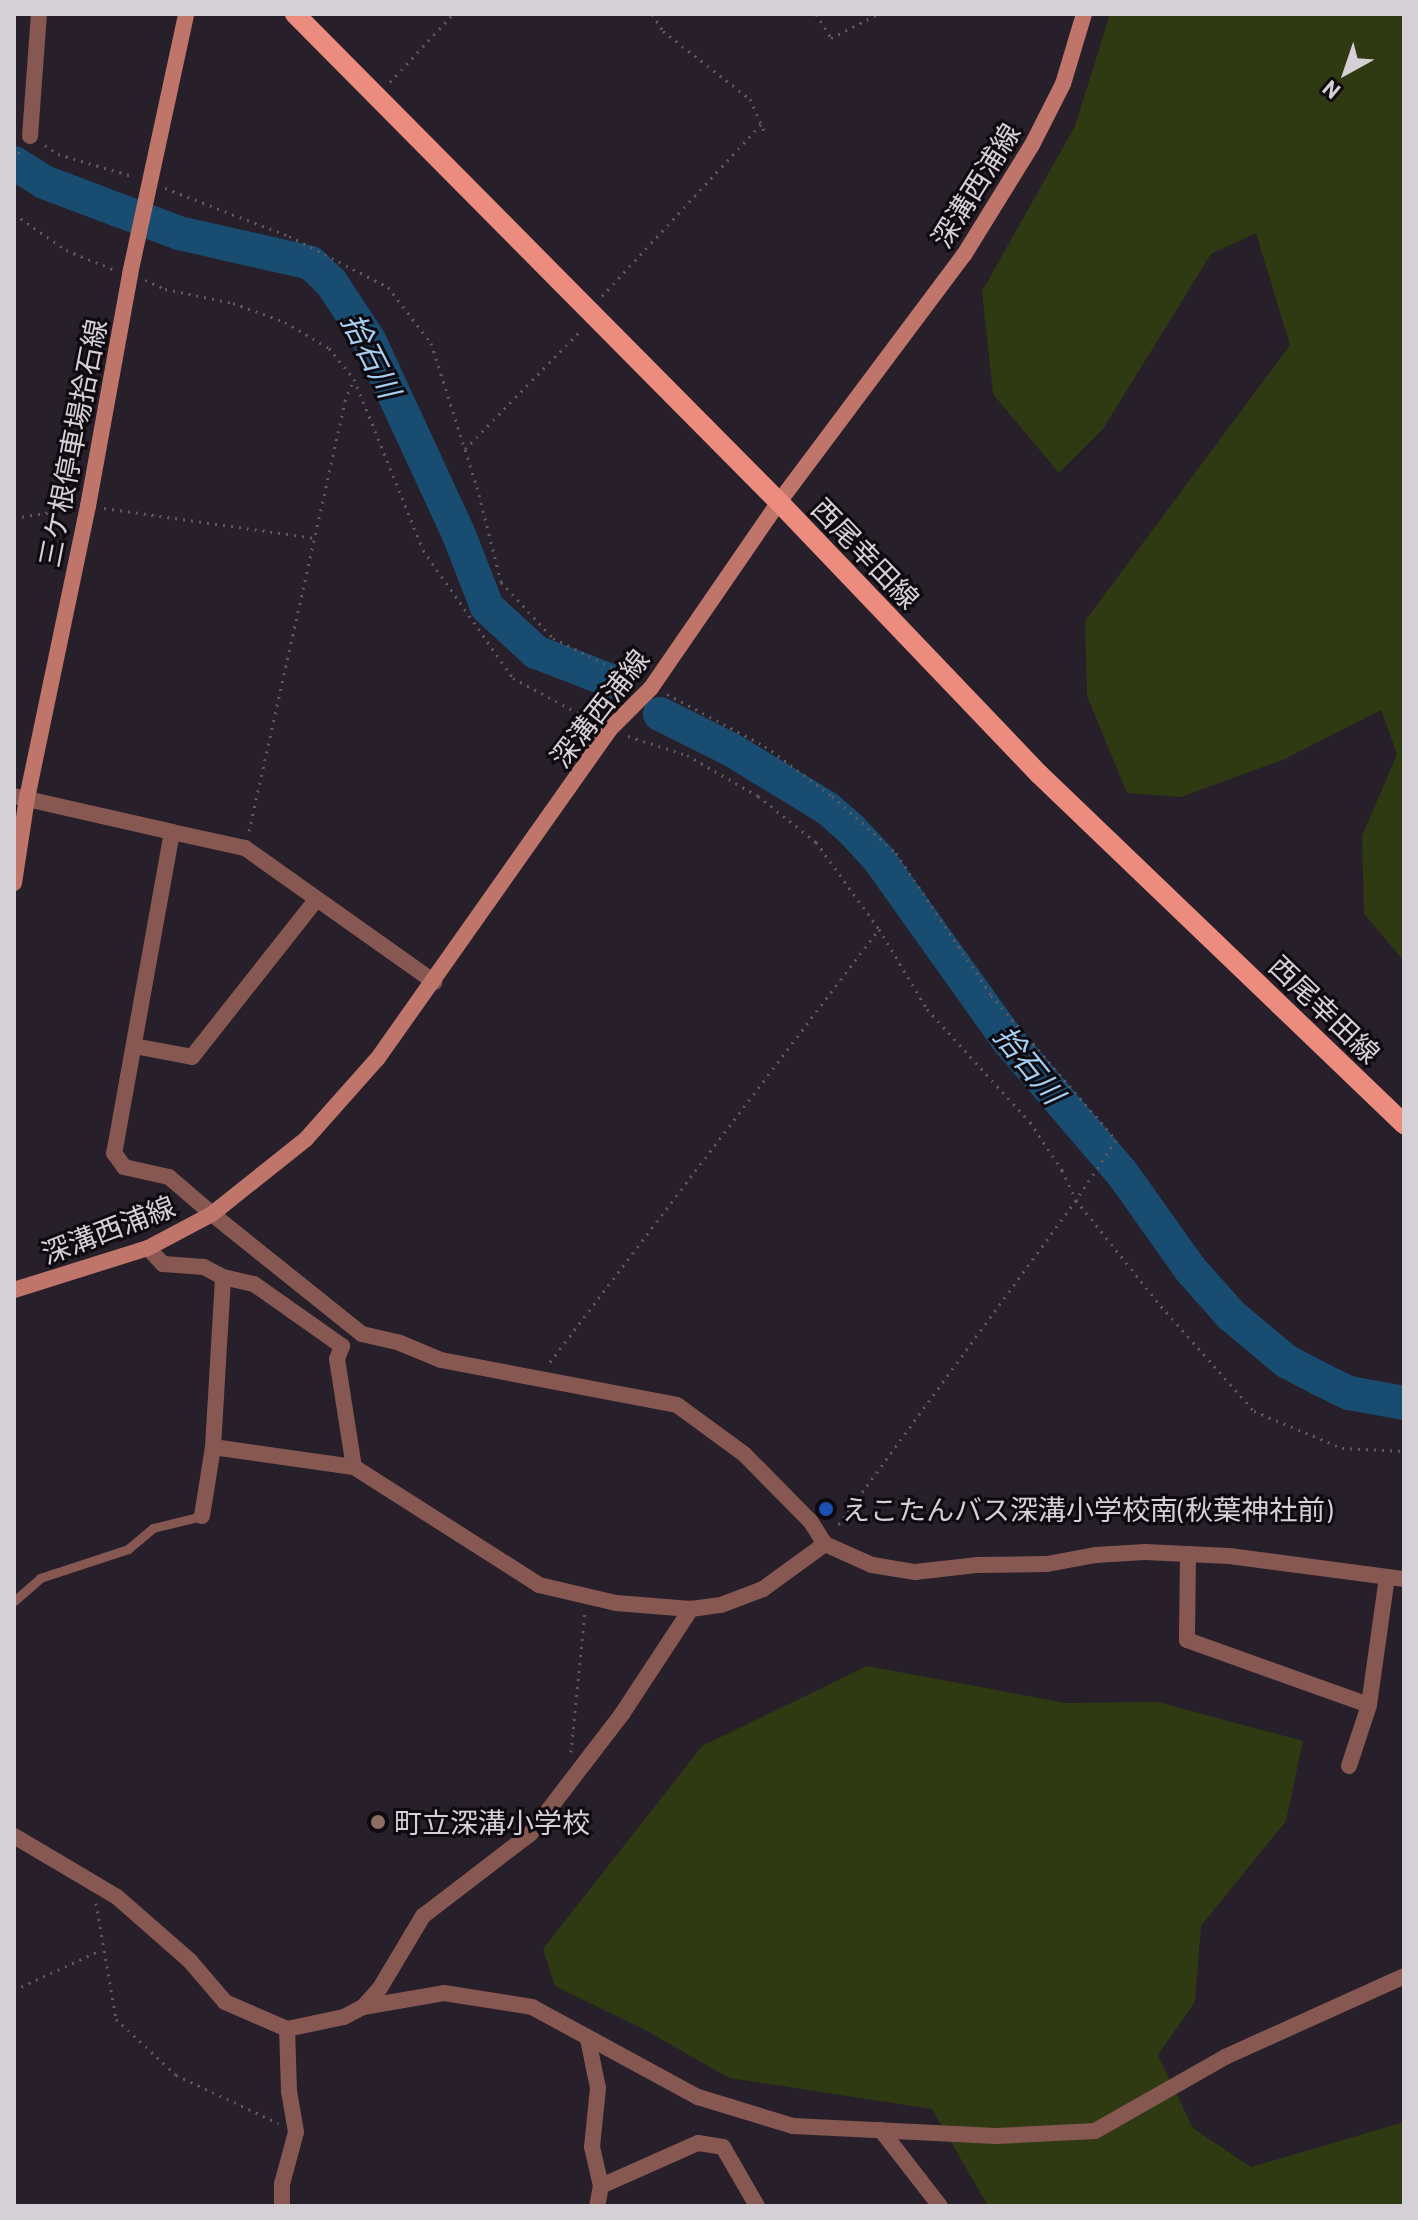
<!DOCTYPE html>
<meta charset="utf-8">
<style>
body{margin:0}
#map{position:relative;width:1418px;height:2220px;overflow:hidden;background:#271f29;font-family:Barlow,"Noto Sans JP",sans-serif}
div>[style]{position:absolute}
.green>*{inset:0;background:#2f3912}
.river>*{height:34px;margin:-17px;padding:0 17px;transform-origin:17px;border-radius:17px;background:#194c71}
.path>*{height:3px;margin-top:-1.5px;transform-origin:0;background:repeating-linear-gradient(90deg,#5f5860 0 2px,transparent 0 8px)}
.service>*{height:9px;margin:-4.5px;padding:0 4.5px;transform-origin:4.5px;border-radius:4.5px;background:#875851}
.minor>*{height:16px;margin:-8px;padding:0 8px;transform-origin:8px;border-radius:8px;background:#875851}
.tertiary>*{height:16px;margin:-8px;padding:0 8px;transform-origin:8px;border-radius:8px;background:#875851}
.secondary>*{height:16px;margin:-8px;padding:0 8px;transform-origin:8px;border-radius:8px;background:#c0756a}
.primary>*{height:20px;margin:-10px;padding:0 10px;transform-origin:10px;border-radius:10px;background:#ec8c7e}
.dots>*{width:22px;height:22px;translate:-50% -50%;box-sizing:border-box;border:4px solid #0e0a0f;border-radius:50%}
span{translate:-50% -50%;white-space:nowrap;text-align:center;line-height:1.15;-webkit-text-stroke:6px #0e0a0f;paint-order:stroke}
.street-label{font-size:28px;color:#d5d0d6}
.poi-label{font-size:28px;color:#d5d0d6}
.left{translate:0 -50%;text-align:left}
.water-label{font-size:30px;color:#a5d0f3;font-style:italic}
.frame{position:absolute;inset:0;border:16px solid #d5d0d6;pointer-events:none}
.north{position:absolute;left:1306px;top:32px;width:80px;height:80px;-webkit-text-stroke:6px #0e0a0f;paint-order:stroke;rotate:220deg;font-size:22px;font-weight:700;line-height:32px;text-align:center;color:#d5d0d6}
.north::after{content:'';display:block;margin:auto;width:28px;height:36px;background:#d5d0d6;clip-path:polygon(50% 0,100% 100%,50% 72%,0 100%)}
</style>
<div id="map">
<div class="green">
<i style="clip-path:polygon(1110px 14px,1404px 14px,1404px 961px,1364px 914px,1362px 836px,1397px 754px,1381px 710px,1285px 759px,1181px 797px,1127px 793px,1087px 696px,1085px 621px,1290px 345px,1256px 233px,1211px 254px,1103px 429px,1059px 473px,993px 394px,982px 291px,1075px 126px)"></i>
<i style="clip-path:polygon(867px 1666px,1066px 1703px,1158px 1702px,1303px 1741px,1286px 1821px,1201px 1926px,1195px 2002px,1158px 2055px,1193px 2128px,1251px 2167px,1404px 2122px,1404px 2206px,988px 2206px,932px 2109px,729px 2078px,647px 2031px,555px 1986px,543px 1949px,702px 1746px)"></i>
</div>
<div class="river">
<i style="left:14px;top:163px;width:36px;rotate:32deg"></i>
<i style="left:44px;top:182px;width:144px;rotate:20.7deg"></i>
<i style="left:179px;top:233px;width:135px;rotate:12.8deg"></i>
<i style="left:311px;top:263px;width:28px;rotate:44deg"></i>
<i style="left:331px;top:282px;width:69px;rotate:56.8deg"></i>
<i style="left:369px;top:340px;width:215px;rotate:65.2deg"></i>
<i style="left:459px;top:535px;width:77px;rotate:68.7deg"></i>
<i style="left:487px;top:607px;width:67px;rotate:42.6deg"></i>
<i style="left:536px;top:652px;width:84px;rotate:21deg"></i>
<i style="left:660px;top:714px;width:78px;rotate:26.6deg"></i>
<i style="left:730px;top:749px;width:114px;rotate:31.3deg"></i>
<i style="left:827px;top:808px;width:32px;rotate:41deg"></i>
<i style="left:851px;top:829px;width:40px;rotate:47deg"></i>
<i style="left:878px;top:858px;width:222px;rotate:54.5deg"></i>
<i style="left:1007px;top:1039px;width:177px;rotate:49.4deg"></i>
<i style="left:1122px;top:1173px;width:119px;rotate:54.6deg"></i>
<i style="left:1191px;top:1270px;width:60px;rotate:48.4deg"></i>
<i style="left:1231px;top:1315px;width:72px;rotate:39.9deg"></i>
<i style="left:1286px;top:1361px;width:41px;rotate:27.8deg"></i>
<i style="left:1322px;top:1380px;width:30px;rotate:26deg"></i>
<i style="left:1349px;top:1393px;width:56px;rotate:10.3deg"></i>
</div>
<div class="path">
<i style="left:652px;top:14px;width:20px;rotate:57deg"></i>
<i style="left:663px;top:31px;width:110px;rotate:38deg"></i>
<i style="left:750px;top:99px;width:39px;rotate:66deg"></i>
<i style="left:816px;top:14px;width:28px;rotate:58deg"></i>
<i style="left:831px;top:38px;width:53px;rotate:-27.1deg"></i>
<i style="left:390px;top:82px;width:93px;rotate:-47.2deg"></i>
<i style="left:45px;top:145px;width:16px;rotate:35deg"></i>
<i style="left:58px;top:154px;width:77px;rotate:16.6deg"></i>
<i style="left:14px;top:160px;width:13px;rotate:-58deg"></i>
<i style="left:165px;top:188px;width:133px;rotate:21.2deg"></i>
<i style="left:289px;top:236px;width:111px;rotate:27.3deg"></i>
<i style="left:388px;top:287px;width:71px;rotate:52.5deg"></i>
<i style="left:431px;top:343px;width:151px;rotate:72.3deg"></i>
<i style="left:477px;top:487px;width:98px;rotate:75.8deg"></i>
<i style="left:501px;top:582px;width:76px;rotate:47.1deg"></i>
<i style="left:553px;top:638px;width:92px;rotate:26.6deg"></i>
<i style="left:14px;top:214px;width:63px;rotate:34.7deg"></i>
<i style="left:66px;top:250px;width:53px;rotate:22.2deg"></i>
<i style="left:145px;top:280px;width:22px;rotate:24deg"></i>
<i style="left:165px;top:289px;width:69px;rotate:11.6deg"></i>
<i style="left:233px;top:303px;width:55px;rotate:20.1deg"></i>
<i style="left:285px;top:322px;width:51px;rotate:30.6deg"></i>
<i style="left:329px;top:348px;width:40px;rotate:51deg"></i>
<i style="left:354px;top:379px;width:184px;rotate:68deg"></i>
<i style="left:423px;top:550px;width:156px;rotate:54.9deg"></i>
<i style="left:513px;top:678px;width:93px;rotate:28.2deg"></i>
<i style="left:602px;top:296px;width:234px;rotate:-47.2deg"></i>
<i style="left:465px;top:449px;width:165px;rotate:-45.7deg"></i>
<i style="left:104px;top:508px;width:212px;rotate:8.1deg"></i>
<i style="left:14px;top:518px;width:56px;rotate:-9.3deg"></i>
<i style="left:667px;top:694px;width:111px;rotate:28deg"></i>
<i style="left:765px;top:746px;width:84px;rotate:36.7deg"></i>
<i style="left:832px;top:796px;width:86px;rotate:41.7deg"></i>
<i style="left:896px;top:853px;width:171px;rotate:56.2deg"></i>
<i style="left:991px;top:995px;width:191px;rotate:49.2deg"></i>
<i style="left:1116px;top:1140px;width:72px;rotate:123.7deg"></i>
<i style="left:1076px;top:1200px;width:406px;rotate:126.2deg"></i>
<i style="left:628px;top:736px;width:62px;rotate:17.9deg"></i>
<i style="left:687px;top:755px;width:82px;rotate:30deg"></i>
<i style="left:758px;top:796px;width:74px;rotate:38.4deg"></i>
<i style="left:816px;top:842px;width:107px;rotate:54.1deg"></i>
<i style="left:879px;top:929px;width:93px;rotate:59deg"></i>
<i style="left:927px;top:1009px;width:153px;rotate:47.7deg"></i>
<i style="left:1030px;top:1122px;width:58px;rotate:56.3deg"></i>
<i style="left:1062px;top:1170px;width:33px;rotate:65deg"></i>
<i style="left:1076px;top:1200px;width:136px;rotate:51.3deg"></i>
<i style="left:1161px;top:1306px;width:140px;rotate:48.5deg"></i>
<i style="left:1254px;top:1411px;width:95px;rotate:22.8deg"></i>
<i style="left:1342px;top:1448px;width:62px;rotate:2.8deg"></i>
<i style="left:249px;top:831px;width:441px;rotate:-77.4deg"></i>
<i style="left:345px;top:401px;width:24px;rotate:-68deg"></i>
<i style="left:550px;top:1362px;width:544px;rotate:-52.77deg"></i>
<i style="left:571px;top:1752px;width:141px;rotate:-84.3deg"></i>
<i style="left:96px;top:1903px;width:118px;rotate:80.2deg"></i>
<i style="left:116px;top:2019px;width:82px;rotate:43deg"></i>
<i style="left:176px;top:2075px;width:113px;rotate:25.2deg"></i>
<i style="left:14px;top:1990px;width:96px;rotate:-24.7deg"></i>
</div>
<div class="service">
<i style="left:14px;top:1601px;width:35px;rotate:-41deg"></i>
<i style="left:40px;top:1578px;width:93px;rotate:-18.2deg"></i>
<i style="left:128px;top:1549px;width:33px;rotate:-40deg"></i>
<i style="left:153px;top:1528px;width:50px;rotate:-13.8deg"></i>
</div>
<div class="minor">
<i style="left:30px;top:136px;width:122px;rotate:-85.8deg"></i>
<i style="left:14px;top:796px;width:162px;rotate:12.8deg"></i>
<i style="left:172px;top:832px;width:326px;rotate:100.2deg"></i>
<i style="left:114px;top:1153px;width:17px;rotate:54deg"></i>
<i style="left:124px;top:1167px;width:46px;rotate:12.5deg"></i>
<i style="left:169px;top:1177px;width:57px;rotate:40.7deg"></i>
<i style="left:172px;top:832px;width:75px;rotate:12.4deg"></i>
<i style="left:245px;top:848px;width:232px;rotate:35.3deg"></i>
<i style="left:134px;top:1046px;width:59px;rotate:10.7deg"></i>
<i style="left:192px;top:1057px;width:201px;rotate:-51.7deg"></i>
<i style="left:148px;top:1248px;width:22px;rotate:47deg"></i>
<i style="left:163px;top:1264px;width:41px;rotate:4.2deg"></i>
<i style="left:204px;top:1267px;width:21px;rotate:28deg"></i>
<i style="left:223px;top:1277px;width:32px;rotate:13deg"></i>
<i style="left:254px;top:1284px;width:108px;rotate:35.2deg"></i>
<i style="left:342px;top:1346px;width:14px;rotate:111deg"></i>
<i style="left:337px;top:1359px;width:109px;rotate:81.1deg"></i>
<i style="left:213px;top:1447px;width:170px;rotate:-86.6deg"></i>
<i style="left:202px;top:1516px;width:70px;rotate:-80.9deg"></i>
<i style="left:213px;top:1447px;width:142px;rotate:8.1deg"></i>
<i style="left:354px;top:1467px;width:219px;rotate:32.5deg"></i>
<i style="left:539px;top:1585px;width:79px;rotate:13.2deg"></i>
<i style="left:616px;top:1603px;width:75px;rotate:4.6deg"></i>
<i style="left:691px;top:1609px;width:30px;rotate:-8deg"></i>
<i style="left:721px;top:1605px;width:45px;rotate:-20.9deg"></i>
<i style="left:763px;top:1589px;width:77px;rotate:-36deg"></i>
<i style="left:1188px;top:1554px;width:86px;rotate:90.7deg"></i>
<i style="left:1187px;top:1640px;width:193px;rotate:19.7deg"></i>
<i style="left:1349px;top:1766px;width:64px;rotate:-71.8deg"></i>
<i style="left:1369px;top:1705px;width:129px;rotate:-82deg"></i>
<i style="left:14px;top:1836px;width:120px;rotate:30.6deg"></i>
<i style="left:117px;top:1897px;width:97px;rotate:41.2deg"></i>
<i style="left:190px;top:1961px;width:54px;rotate:49.5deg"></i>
<i style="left:225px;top:2002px;width:68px;rotate:23.5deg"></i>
<i style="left:287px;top:2029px;width:58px;rotate:-11.9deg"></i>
<i style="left:344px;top:2017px;width:21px;rotate:-28deg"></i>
<i style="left:363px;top:2007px;width:82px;rotate:-9.8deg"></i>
<i style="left:444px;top:1993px;width:89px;rotate:9deg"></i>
<i style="left:532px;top:2007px;width:189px;rotate:28.5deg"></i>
<i style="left:698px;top:2097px;width:99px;rotate:17deg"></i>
<i style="left:793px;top:2126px;width:203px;rotate:2.8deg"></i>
<i style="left:996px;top:2136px;width:99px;rotate:-2.9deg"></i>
<i style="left:1095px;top:2131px;width:150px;rotate:-29.6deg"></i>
<i style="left:1225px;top:2057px;width:196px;rotate:-24.3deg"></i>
<i style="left:363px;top:2007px;width:25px;rotate:-48deg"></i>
<i style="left:380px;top:1988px;width:84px;rotate:-59.2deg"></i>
<i style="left:423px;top:1916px;width:135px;rotate:-37.5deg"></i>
<i style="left:530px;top:1834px;width:151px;rotate:-52.5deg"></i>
<i style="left:622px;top:1714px;width:126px;rotate:-56.7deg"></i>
<i style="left:588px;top:2039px;width:50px;rotate:78.5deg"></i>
<i style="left:598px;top:2088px;width:59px;rotate:95.8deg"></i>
<i style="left:592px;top:2147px;width:40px;rotate:77deg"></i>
<i style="left:601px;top:2186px;width:20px;rotate:101deg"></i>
<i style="left:881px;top:2130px;width:96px;rotate:52.2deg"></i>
<i style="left:601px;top:2186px;width:106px;rotate:-23.9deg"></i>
<i style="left:698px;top:2143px;width:25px;rotate:9deg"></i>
<i style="left:723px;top:2147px;width:68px;rotate:60deg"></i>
<i style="left:282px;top:2206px;width:22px;rotate:-90deg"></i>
<i style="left:282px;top:2184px;width:54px;rotate:-74.9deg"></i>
<i style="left:296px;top:2132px;width:42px;rotate:-99.7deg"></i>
<i style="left:289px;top:2091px;width:62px;rotate:-91.8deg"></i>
</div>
<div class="tertiary">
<i style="left:212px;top:1214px;width:192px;rotate:38.7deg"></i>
<i style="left:362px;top:1334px;width:39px;rotate:13deg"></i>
<i style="left:400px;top:1343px;width:44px;rotate:22.5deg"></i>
<i style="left:441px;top:1360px;width:240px;rotate:10.8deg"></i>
<i style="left:677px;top:1405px;width:83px;rotate:36.2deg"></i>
<i style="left:744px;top:1454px;width:95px;rotate:45.4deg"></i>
<i style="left:811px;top:1522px;width:26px;rotate:58deg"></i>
<i style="left:825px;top:1544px;width:51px;rotate:24.1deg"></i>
<i style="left:872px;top:1565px;width:44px;rotate:9.2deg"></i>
<i style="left:915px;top:1572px;width:61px;rotate:-6.5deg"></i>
<i style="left:976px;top:1565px;width:71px;rotate:-0.8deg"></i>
<i style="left:1047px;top:1564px;width:50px;rotate:-10.4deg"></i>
<i style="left:1096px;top:1555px;width:49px;rotate:-3.5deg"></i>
<i style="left:1145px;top:1552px;width:84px;rotate:2.7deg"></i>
<i style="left:1229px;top:1556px;width:177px;rotate:7.5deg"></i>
</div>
<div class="secondary">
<i style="left:14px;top:883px;width:86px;rotate:-81.3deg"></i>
<i style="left:27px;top:798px;width:298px;rotate:-78.2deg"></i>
<i style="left:88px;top:506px;width:236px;rotate:-79.7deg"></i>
<i style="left:130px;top:274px;width:266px;rotate:-77.8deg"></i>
<i style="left:14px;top:1290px;width:140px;rotate:-17.4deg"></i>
<i style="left:148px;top:1248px;width:72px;rotate:-28deg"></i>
<i style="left:212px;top:1214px;width:120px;rotate:-38.6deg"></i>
<i style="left:306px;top:1139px;width:108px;rotate:-48.4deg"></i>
<i style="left:378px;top:1058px;width:401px;rotate:-54.8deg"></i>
<i style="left:609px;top:730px;width:59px;rotate:-45deg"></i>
<i style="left:651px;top:688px;width:226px;rotate:-55.5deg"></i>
<i style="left:779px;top:502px;width:309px;rotate:-53.2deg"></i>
<i style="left:964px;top:255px;width:129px;rotate:-58.3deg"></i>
<i style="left:1032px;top:145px;width:68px;rotate:-63.1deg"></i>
<i style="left:1063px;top:84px;width:73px;rotate:-73.3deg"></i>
</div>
<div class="primary">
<i style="left:295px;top:14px;width:687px;rotate:45.24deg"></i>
<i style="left:779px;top:502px;width:376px;rotate:46.3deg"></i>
<i style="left:1039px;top:774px;width:506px;rotate:43.8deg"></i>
</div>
<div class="dots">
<i style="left:826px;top:1509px;background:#1a4fb4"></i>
<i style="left:378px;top:1822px;background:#8d6e63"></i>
</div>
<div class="street-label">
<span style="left:975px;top:185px;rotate:-58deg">深溝西浦線</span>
<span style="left:72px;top:443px;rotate:-79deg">三ケ根停車場拾石線</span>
<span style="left:866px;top:553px;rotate:46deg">西尾幸田線</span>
<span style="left:599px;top:708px;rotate:-52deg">深溝西浦線</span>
<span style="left:1325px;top:1009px;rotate:44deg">西尾幸田線</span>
<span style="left:108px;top:1229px;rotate:-21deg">深溝西浦線</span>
</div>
<div class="poi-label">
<span class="left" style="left:842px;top:1509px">えこたんバス深溝小学校南(秋葉神社前)</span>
<span class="left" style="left:394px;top:1822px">町立深溝小学校</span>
</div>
<div class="water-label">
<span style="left:372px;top:355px;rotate:63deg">拾石川</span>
<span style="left:1030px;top:1064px;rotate:51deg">拾石川</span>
</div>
<div class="frame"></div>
<div class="north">N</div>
</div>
